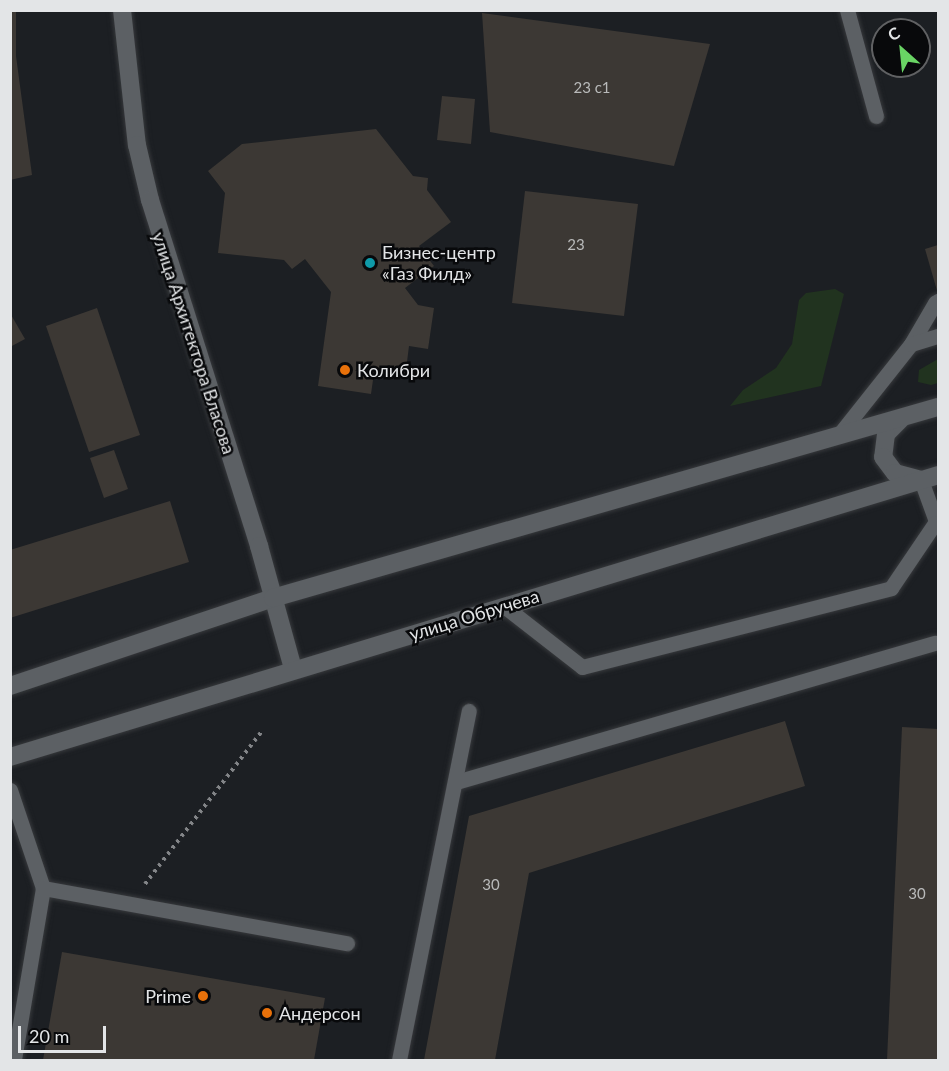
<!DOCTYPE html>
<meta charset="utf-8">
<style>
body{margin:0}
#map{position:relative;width:949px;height:1071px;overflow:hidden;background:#1c1f23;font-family:Lato,sans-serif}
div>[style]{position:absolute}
.green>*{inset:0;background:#21331f}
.building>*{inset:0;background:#3c3834}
.path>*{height:4px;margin-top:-2px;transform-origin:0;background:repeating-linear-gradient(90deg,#838588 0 3px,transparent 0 7.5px)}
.roads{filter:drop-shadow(0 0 2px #37393c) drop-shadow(0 0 2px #37393c)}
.service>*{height:15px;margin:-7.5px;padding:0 7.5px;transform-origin:7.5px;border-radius:7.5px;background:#5c6064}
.minor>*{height:18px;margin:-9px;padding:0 9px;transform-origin:9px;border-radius:9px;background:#5c6064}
.tertiary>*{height:18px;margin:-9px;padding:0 9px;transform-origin:9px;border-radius:9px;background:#5c6064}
.secondary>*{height:18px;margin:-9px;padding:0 9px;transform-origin:9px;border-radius:9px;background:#5c6064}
.dots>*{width:16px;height:16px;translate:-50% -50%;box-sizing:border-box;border:3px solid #08090b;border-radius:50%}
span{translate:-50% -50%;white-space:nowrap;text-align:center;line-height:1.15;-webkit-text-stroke:5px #08090b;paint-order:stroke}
.number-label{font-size:15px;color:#b9baba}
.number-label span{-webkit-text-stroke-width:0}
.poi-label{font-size:18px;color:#e3e5e7}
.left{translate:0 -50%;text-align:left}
.right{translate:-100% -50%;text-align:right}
.street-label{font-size:18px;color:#e3e5e7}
.frame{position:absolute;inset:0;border:12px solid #e3e5e7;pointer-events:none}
.north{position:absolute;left:871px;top:18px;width:60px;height:60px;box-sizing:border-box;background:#08090b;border:2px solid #606163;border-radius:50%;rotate:333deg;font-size:16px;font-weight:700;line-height:24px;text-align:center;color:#e3e5e7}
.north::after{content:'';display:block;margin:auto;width:21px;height:27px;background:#69d464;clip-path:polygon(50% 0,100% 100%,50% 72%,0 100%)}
.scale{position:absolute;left:18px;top:1026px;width:88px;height:27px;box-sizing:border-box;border:3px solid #e3e5e7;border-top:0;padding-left:8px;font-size:18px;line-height:21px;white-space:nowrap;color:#e3e5e7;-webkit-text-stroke:4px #08090b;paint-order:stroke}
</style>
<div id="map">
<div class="green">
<i style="clip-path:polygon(835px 289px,844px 294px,821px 386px,730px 406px,743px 390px,776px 368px,792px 344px,799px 300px,806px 293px)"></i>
<i style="clip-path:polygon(938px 359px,938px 383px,931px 385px,918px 382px,919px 370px)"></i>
</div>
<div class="building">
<i style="clip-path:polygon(10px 10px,16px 10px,16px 56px,32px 175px,10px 180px)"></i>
<i style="clip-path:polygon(482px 13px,710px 44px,674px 166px,490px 132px)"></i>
<i style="clip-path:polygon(442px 96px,475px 99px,471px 144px,437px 140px)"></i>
<i style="clip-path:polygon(376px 129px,413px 176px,428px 178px,427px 190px,451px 222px,419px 246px,434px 266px,405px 288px,418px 305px,434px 308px,428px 349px,409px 346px,405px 378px,374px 373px,371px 394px,318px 386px,331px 292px,305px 259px,292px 269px,284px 260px,218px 253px,225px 193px,208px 171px,242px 144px)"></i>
<i style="clip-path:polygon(525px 191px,638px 204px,624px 316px,512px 303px)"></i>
<i style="clip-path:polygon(938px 245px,938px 294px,925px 249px)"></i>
<i style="clip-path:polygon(97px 308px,140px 435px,89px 452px,46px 326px)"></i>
<i style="clip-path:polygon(10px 313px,25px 339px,10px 347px)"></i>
<i style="clip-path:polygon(114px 450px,128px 489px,104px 498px,90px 458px)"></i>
<i style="clip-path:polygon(170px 501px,189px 562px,10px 618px,10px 550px)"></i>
<i style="clip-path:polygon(785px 721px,805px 786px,529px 873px,495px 1060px,424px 1060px,469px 816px)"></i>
<i style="clip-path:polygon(902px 727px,938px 729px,938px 1060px,887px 1060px)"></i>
<i style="clip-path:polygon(62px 952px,325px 998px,314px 1060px,43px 1060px)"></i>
</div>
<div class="path">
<i style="left:145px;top:884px;width:193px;rotate:-52.6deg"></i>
</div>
<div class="roads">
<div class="service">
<i style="left:847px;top:10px;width:110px;rotate:74.7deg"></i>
<i style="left:911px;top:344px;width:48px;rotate:-59.7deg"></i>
<i style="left:935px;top:303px;width:4px;rotate:-34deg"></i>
<i style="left:838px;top:436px;width:117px;rotate:-51.6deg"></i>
<i style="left:911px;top:344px;width:28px;rotate:-17deg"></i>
<i style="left:921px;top:480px;width:50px;rotate:70.1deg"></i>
<i style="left:504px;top:606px;width:99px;rotate:38deg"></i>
<i style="left:582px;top:667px;width:319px;rotate:-14.3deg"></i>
<i style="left:891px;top:588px;width:78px;rotate:-55.9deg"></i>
<i style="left:456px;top:782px;width:499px;rotate:-16.2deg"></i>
<i style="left:10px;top:790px;width:103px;rotate:71.4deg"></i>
<i style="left:43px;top:888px;width:174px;rotate:99.6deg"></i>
<i style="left:43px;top:888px;width:309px;rotate:10.3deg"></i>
<i style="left:399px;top:1060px;width:356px;rotate:-78.7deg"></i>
</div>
<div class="minor">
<i style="left:901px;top:419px;width:21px;rotate:135deg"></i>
<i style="left:886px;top:434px;width:23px;rotate:97deg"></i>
<i style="left:883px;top:457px;width:20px;rotate:53deg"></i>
<i style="left:895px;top:473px;width:27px;rotate:15deg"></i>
</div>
<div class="tertiary">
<i style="left:122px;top:10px;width:136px;rotate:83.7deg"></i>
<i style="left:137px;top:145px;width:57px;rotate:76.7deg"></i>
<i style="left:150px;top:200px;width:363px;rotate:72.5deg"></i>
<i style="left:259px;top:546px;width:128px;rotate:74.5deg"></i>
</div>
<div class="secondary">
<i style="left:10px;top:686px;width:277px;rotate:-18.5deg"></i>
<i style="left:273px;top:598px;width:692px;rotate:-16.03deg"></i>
<i style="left:10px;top:757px;width:970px;rotate:-16.9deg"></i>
</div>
</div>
<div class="dots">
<i style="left:370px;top:263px;background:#0f9aa8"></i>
<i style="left:345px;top:370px;background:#e8710a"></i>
<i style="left:203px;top:996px;background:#e8710a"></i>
<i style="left:267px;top:1013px;background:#e8710a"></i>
</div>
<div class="number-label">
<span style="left:592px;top:88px">23 с1</span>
<span style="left:576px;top:245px">23</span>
<span style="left:491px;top:885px">30</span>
<span style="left:917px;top:894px">30</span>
</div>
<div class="poi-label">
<span class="left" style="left:382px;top:263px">Бизнес-центр<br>«Газ Филд»</span>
<span class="left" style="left:357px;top:370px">Колибри</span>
<span class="right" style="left:191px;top:996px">Prime</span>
<span class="left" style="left:279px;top:1013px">Андерсон</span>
</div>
<div class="street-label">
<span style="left:194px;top:343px;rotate:72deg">улица Архитектора Власова</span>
<span style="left:474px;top:615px;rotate:-17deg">улица Обручева</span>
</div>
<div class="frame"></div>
<div class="north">С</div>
<div class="scale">20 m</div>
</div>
